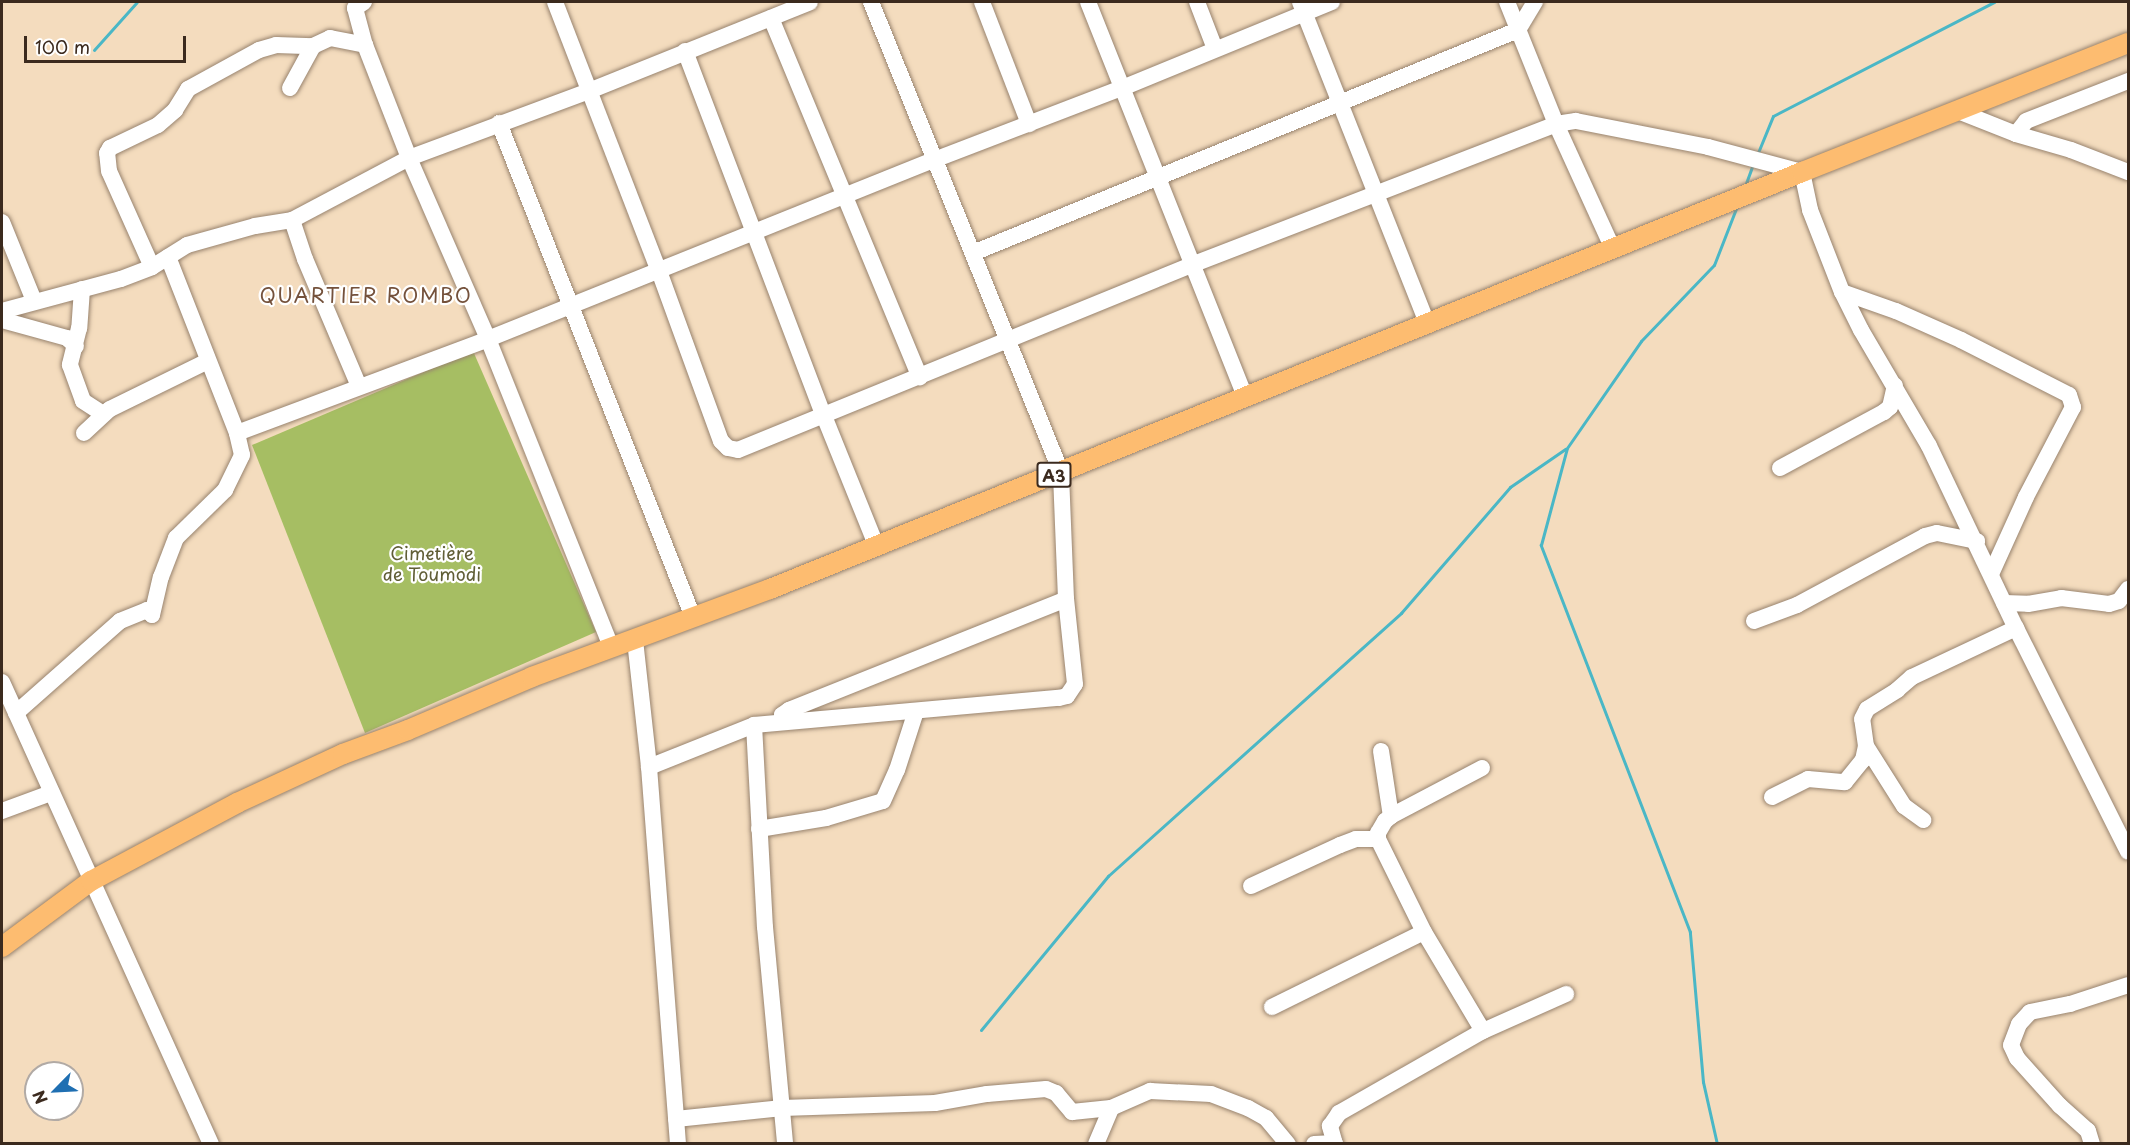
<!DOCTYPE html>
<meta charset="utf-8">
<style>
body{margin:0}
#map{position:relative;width:2130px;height:1145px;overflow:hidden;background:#f4dcbe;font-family:"Playpen Sans",sans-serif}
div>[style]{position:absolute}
.green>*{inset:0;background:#a6be63}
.stream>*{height:3px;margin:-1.5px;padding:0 1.5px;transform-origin:1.5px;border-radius:1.5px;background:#4ab7c6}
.roads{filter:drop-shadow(0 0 2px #98836e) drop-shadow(0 0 2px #98836e)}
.minor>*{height:16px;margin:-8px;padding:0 8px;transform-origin:8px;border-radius:8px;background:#fff}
.major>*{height:20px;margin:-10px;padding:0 10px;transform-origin:10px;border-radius:10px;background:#fdbc70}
span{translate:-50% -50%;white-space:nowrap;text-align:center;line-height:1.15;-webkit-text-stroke:4.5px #fff;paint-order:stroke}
.shield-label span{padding:2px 4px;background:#fff;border:2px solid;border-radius:4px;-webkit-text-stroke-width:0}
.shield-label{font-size:16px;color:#3b2a1e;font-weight:700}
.park-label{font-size:18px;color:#605e36}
.neighbourhood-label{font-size:20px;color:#74513b;letter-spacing:1.5px}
.frame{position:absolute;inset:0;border:3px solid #3b2a1e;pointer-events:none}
.north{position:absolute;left:24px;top:1061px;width:60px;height:60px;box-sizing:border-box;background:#fff;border:2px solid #b1aaa5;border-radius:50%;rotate:246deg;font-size:16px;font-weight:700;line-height:24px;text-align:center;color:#3b2a1e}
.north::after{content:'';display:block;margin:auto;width:21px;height:27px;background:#1f6fb2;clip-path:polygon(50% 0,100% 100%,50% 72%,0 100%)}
.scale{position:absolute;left:24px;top:36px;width:162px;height:27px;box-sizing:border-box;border:3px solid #3b2a1e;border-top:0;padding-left:8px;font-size:18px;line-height:21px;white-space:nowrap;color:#3b2a1e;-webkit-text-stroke:4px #fff;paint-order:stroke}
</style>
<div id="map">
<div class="green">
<i style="clip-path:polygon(473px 351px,596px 632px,365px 733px,252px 445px)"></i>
</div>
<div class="stream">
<i style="left:94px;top:50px;width:64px;rotate:-48.1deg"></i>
<i style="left:1757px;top:155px;width:42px;rotate:-67.7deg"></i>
<i style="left:1773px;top:116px;width:249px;rotate:-27.3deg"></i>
<i style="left:1745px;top:186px;width:23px;rotate:-70deg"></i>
<i style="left:981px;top:1030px;width:200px;rotate:-50.5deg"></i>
<i style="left:1108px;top:876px;width:394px;rotate:-41.9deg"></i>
<i style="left:1401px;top:613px;width:167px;rotate:-49.1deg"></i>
<i style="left:1510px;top:487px;width:67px;rotate:-34.6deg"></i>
<i style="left:1717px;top:1144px;width:64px;rotate:-102.7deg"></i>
<i style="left:1703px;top:1082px;width:151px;rotate:-95deg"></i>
<i style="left:1690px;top:932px;width:415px;rotate:-111.1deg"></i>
<i style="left:1541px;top:545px;width:100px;rotate:-75deg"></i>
<i style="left:1567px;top:448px;width:130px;rotate:-55.3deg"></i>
<i style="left:1641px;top:341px;width:105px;rotate:-46.2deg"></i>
<i style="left:1714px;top:265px;width:63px;rotate:-68.7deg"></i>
</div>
<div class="roads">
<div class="minor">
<i style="left:364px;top:2px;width:11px;rotate:146deg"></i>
<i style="left:355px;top:8px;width:38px;rotate:75deg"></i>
<i style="left:365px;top:45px;width:121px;rotate:68.7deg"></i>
<i style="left:409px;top:158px;width:197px;rotate:66.4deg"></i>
<i style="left:488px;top:339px;width:332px;rotate:68.2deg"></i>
<i style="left:555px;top:2px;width:288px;rotate:68.9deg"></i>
<i style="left:659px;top:271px;width:181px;rotate:70deg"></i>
<i style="left:721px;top:441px;width:10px;rotate:45deg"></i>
<i style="left:728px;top:448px;width:10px;rotate:11deg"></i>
<i style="left:738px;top:450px;width:492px;rotate:-22.2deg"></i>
<i style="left:1194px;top:264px;width:388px;rotate:-21.1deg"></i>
<i style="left:1556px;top:124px;width:20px;rotate:-9deg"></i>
<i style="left:1576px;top:121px;width:135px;rotate:11.1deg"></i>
<i style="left:1708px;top:147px;width:97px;rotate:14.9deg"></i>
<i style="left:1802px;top:172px;width:39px;rotate:78deg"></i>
<i style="left:1810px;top:210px;width:88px;rotate:68.7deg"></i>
<i style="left:1842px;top:292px;width:42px;rotate:63.4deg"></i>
<i style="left:1861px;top:330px;width:134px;rotate:59.6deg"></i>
<i style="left:1929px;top:446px;width:202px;rotate:64.5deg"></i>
<i style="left:2016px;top:628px;width:250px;rotate:63.4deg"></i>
<i style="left:982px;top:2px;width:131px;rotate:68.9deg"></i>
<i style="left:1088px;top:2px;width:425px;rotate:68.3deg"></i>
<i style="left:1197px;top:2px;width:50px;rotate:69deg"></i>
<i style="left:1300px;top:2px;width:347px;rotate:68.4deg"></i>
<i style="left:1507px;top:2px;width:131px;rotate:68.1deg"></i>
<i style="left:1556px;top:124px;width:137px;rotate:65.5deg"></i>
<i style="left:771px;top:18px;width:389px;rotate:67.5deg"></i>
<i style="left:685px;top:51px;width:391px;rotate:69.2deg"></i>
<i style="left:824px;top:416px;width:141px;rotate:68deg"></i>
<i style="left:290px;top:88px;width:48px;rotate:-61.3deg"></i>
<i style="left:1958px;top:111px;width:62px;rotate:21.6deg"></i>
<i style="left:2016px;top:134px;width:57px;rotate:16.2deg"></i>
<i style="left:2071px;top:150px;width:61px;rotate:21.1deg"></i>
<i style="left:499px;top:123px;width:531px;rotate:68.56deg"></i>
<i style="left:2016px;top:134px;width:16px;rotate:-52deg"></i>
<i style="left:2026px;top:121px;width:110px;rotate:-21.4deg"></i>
<i style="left:292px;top:220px;width:41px;rotate:71.6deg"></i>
<i style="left:305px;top:259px;width:138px;rotate:67deg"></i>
<i style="left:2px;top:222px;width:85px;rotate:67.9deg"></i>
<i style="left:973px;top:253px;width:589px;rotate:-22.25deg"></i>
<i style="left:1518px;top:30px;width:33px;rotate:-59deg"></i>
<i style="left:152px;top:267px;width:105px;rotate:-114.1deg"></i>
<i style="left:109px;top:171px;width:18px;rotate:-96deg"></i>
<i style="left:107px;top:153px;width:6px;rotate:-59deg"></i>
<i style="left:110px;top:148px;width:53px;rotate:-25.6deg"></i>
<i style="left:158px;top:125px;width:23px;rotate:-41deg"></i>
<i style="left:175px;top:110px;width:25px;rotate:-58deg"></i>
<i style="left:188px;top:89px;width:81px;rotate:-28.8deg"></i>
<i style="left:259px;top:50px;width:18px;rotate:-16deg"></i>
<i style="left:276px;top:45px;width:37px;rotate:2deg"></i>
<i style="left:313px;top:46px;width:19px;rotate:-25deg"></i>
<i style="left:330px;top:38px;width:36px;rotate:11deg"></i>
<i style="left:82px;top:289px;width:39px;rotate:94deg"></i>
<i style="left:79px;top:328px;width:38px;rotate:104deg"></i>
<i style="left:70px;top:365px;width:38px;rotate:70deg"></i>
<i style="left:83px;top:401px;width:24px;rotate:33deg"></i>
<i style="left:1842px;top:292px;width:57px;rotate:19.4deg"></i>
<i style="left:1896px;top:311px;width:71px;rotate:24deg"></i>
<i style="left:1961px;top:340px;width:121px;rotate:27deg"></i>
<i style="left:2069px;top:395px;width:13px;rotate:72deg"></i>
<i style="left:2073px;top:407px;width:102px;rotate:117.6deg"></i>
<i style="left:2026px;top:497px;width:85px;rotate:114.4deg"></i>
<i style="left:2px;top:311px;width:123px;rotate:-15.1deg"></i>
<i style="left:121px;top:279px;width:33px;rotate:-21deg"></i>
<i style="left:152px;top:267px;width:41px;rotate:-32.2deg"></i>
<i style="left:187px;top:245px;width:71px;rotate:-15.6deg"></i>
<i style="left:255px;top:226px;width:37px;rotate:-9deg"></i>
<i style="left:292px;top:220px;width:132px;rotate:-27.9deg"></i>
<i style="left:409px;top:158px;width:192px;rotate:-20.4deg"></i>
<i style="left:589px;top:91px;width:238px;rotate:-21.9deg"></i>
<i style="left:2px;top:320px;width:67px;rotate:15.5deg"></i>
<i style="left:67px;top:338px;width:12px;rotate:42deg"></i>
<i style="left:84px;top:433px;width:35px;rotate:-43deg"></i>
<i style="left:110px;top:409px;width:109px;rotate:-26.1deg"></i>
<i style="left:237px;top:433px;width:268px;rotate:-20.5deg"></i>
<i style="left:488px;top:339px;width:481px;rotate:-21.9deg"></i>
<i style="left:934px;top:160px;width:201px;rotate:-21deg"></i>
<i style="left:1122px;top:88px;width:227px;rotate:-22.3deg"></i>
<i style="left:1780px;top:468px;width:118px;rotate:-28.3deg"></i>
<i style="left:1884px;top:412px;width:8px;rotate:-40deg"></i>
<i style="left:1890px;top:407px;width:22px;rotate:-77deg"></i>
<i style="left:2004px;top:603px;width:24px;rotate:2deg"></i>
<i style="left:2028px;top:604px;width:34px;rotate:-10deg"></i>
<i style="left:2061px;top:598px;width:48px;rotate:7.1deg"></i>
<i style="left:2109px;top:604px;width:10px;rotate:-17deg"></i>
<i style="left:2119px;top:601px;width:15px;rotate:-53deg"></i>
<i style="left:1754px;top:621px;width:46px;rotate:-20.4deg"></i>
<i style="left:1797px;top:605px;width:145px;rotate:-28.3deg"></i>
<i style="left:1925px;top:536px;width:12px;rotate:-14deg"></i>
<i style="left:1937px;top:533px;width:41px;rotate:11.3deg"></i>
<i style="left:635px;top:640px;width:128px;rotate:83.7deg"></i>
<i style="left:649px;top:767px;width:378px;rotate:85.6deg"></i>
<i style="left:2px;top:682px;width:507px;rotate:65.66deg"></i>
<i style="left:16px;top:713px;width:139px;rotate:-41.5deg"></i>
<i style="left:120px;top:621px;width:29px;rotate:-22deg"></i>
<i style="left:147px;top:610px;width:7px;rotate:45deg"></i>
<i style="left:152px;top:615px;width:39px;rotate:-77deg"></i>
<i style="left:161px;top:577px;width:42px;rotate:-69deg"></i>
<i style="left:176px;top:538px;width:69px;rotate:-44.4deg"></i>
<i style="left:225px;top:490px;width:39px;rotate:-64deg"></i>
<i style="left:242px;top:455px;width:23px;rotate:-103deg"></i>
<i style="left:237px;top:433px;width:189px;rotate:-111.4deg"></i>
<i style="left:782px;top:722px;width:7px;rotate:-90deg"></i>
<i style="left:782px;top:715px;width:9px;rotate:-36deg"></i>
<i style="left:789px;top:710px;width:298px;rotate:-21.8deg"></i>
<i style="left:754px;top:725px;width:202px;rotate:86.9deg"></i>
<i style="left:765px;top:927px;width:218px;rotate:84.7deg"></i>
<i style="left:1866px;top:746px;width:71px;rotate:57.7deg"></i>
<i style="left:1904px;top:806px;width:24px;rotate:36deg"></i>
<i style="left:1381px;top:751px;width:66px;rotate:81.3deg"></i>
<i style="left:649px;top:767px;width:113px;rotate:-21.8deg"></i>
<i style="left:754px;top:725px;width:306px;rotate:-5.1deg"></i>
<i style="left:1059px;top:698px;width:8px;rotate:-14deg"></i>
<i style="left:1067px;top:696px;width:14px;rotate:-56deg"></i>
<i style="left:1075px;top:684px;width:85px;rotate:-96deg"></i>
<i style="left:1066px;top:599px;width:127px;rotate:-92.3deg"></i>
<i style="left:1061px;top:472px;width:507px;rotate:-112.01deg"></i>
<i style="left:1482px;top:768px;width:103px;rotate:152.2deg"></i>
<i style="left:1391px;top:816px;width:8px;rotate:140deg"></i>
<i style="left:1385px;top:821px;width:14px;rotate:120deg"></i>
<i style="left:1378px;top:833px;width:6px;rotate:90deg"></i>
<i style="left:1378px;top:839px;width:104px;rotate:63.7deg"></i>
<i style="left:1424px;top:932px;width:115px;rotate:59.2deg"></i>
<i style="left:1772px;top:797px;width:40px;rotate:-26.6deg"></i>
<i style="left:1808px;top:779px;width:37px;rotate:5deg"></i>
<i style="left:1845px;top:782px;width:28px;rotate:-51deg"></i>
<i style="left:1863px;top:760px;width:14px;rotate:-78deg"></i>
<i style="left:1866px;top:746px;width:27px;rotate:-98deg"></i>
<i style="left:1862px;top:719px;width:11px;rotate:-63deg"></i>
<i style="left:1867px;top:709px;width:36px;rotate:-32deg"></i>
<i style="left:1897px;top:690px;width:20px;rotate:-41deg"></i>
<i style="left:1912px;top:677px;width:115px;rotate:-25.2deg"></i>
<i style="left:2px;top:811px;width:52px;rotate:-20.2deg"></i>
<i style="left:759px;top:829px;width:68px;rotate:-9.3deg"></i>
<i style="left:826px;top:818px;width:59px;rotate:-16.6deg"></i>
<i style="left:883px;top:801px;width:34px;rotate:-66deg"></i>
<i style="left:897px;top:770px;width:62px;rotate:-72.1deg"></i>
<i style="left:1251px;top:886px;width:98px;rotate:-24.7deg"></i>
<i style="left:1340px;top:845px;width:17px;rotate:-21deg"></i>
<i style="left:1356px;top:839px;width:22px"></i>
<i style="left:1272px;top:1007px;width:169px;rotate:-26.3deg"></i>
<i style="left:676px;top:1119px;width:107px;rotate:-5.9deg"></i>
<i style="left:782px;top:1108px;width:153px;rotate:-1.9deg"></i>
<i style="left:935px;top:1103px;width:53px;rotate:-9.8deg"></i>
<i style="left:987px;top:1094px;width:59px;rotate:-4.8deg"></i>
<i style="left:1046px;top:1089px;width:11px;rotate:22deg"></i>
<i style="left:1056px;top:1093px;width:25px;rotate:50deg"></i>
<i style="left:1072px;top:1112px;width:39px;rotate:-6deg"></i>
<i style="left:1111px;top:1108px;width:43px;rotate:-23.6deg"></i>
<i style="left:1150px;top:1091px;width:61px;rotate:2.8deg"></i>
<i style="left:1211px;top:1094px;width:40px;rotate:21deg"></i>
<i style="left:1248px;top:1108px;width:21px;rotate:29deg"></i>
<i style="left:1266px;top:1118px;width:34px;rotate:50deg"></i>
<i style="left:1096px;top:1144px;width:39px;rotate:-67deg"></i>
<i style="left:1314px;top:1144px;width:21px;rotate:-3deg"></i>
<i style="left:1335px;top:1144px;width:19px;rotate:-106deg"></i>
<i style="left:1330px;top:1126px;width:16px;rotate:-55deg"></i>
<i style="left:1339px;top:1113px;width:166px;rotate:-29.7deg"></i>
<i style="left:1483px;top:1031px;width:91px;rotate:-24deg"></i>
<i style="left:2092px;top:1144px;width:14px;rotate:-107deg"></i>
<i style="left:2088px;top:1131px;width:38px;rotate:-138deg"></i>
<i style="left:2060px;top:1106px;width:64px;rotate:-131.9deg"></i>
<i style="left:2017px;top:1058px;width:14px;rotate:-115deg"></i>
<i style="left:2011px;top:1045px;width:22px;rotate:-69deg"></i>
<i style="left:2019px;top:1024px;width:16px;rotate:-47deg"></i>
<i style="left:2030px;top:1012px;width:41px;rotate:-11.3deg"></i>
<i style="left:2070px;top:1004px;width:61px;rotate:-18.1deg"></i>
</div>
<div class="major">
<i style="left:2px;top:947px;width:111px;rotate:-36.6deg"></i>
<i style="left:91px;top:881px;width:166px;rotate:-28.1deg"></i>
<i style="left:237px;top:803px;width:117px;rotate:-24.8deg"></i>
<i style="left:343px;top:754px;width:69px;rotate:-20.3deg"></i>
<i style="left:408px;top:730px;width:135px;rotate:-23.1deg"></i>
<i style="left:532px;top:677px;width:254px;rotate:-20.3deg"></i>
<i style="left:770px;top:589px;width:1113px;rotate:-22deg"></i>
<i style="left:1802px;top:172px;width:351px;rotate:-21.6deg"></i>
</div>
</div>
<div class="shield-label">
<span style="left:1054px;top:475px">A3</span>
</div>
<div class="park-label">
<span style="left:432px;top:564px">Cimetière<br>de Toumodi</span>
</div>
<div class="neighbourhood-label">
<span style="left:366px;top:295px">QUARTIER ROMBO</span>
</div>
<div class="frame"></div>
<div class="north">N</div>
<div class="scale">100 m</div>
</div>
